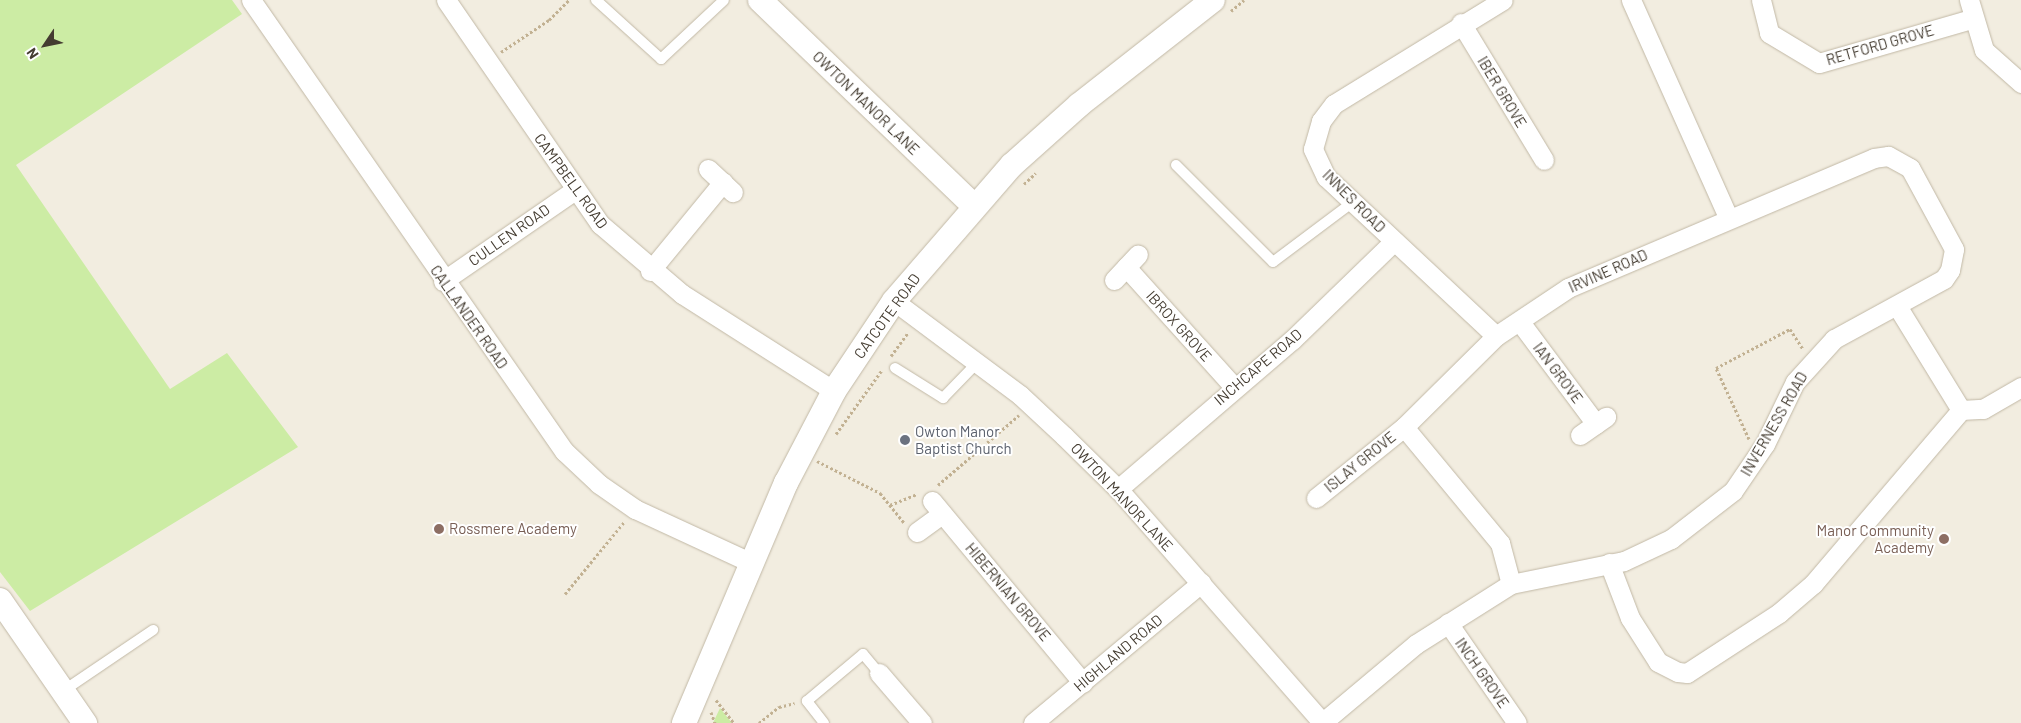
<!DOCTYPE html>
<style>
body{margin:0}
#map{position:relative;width:2021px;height:723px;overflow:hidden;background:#f2ede0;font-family:Barlow,sans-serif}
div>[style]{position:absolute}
.green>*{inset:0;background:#cceca4}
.path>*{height:3px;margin-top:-1.5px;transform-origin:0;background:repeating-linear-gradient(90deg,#c2b192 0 2.5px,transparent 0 5px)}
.roads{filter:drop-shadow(0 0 1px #c1b8a5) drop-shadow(0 0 1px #c1b8a5)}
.service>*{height:10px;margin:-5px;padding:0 5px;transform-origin:5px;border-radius:5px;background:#fff}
.minor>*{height:19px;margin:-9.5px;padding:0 9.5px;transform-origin:9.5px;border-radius:9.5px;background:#fff}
.tertiary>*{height:24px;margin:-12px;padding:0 12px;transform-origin:12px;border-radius:12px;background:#fff}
.dots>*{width:14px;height:14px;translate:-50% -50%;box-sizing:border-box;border:2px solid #fff;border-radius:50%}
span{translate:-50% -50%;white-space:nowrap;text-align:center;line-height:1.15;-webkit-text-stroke:4px #fff;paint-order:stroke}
.street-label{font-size:15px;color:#443c31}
.worship-label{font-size:15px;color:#5b616d}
.left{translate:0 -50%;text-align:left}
.education-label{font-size:15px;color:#785e54}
.right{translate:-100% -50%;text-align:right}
.north{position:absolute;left:20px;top:20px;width:50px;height:50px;-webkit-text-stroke:4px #fff;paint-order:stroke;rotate:236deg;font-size:14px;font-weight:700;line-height:20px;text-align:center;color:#443c31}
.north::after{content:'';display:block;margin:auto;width:18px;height:22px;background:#443c31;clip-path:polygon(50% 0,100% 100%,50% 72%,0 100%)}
</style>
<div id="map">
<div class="green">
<i style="clip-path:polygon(0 0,232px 0,242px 14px,16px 165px,170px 389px,227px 353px,298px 447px,30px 611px,0 572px)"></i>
<i style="clip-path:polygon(720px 708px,732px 723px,713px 723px)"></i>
</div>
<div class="path">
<i style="left:1231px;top:11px;width:17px;rotate:-40deg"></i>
<i style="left:501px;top:52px;width:58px;rotate:-33.7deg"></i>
<i style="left:549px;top:20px;width:28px;rotate:-45deg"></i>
<i style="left:1024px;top:184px;width:16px;rotate:-43deg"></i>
<i style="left:891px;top:356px;width:29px;rotate:-54deg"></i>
<i style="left:836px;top:434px;width:79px;rotate:-54.3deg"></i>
<i style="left:1749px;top:439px;width:78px;rotate:-114.9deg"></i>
<i style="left:1716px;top:368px;width:84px;rotate:-27.8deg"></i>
<i style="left:1790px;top:329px;width:24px;rotate:57deg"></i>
<i style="left:817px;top:461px;width:71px;rotate:26.9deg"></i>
<i style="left:880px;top:493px;width:38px;rotate:51deg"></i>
<i style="left:938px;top:485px;width:107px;rotate:-40.8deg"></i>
<i style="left:890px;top:505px;width:29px;rotate:-22deg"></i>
<i style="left:565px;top:594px;width:94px;rotate:-50.6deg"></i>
<i style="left:716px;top:700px;width:29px;rotate:52deg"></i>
<i style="left:711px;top:712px;width:12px;rotate:70deg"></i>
<i style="left:759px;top:723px;width:26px;rotate:-39deg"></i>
<i style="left:779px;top:707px;width:16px;rotate:-14deg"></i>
</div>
<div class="roads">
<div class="service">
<i style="left:596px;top:0;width:88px;rotate:42.2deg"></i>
<i style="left:661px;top:59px;width:86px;rotate:-43.1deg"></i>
<i style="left:1176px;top:165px;width:137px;rotate:45deg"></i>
<i style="left:1273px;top:262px;width:100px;rotate:-36.9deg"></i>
<i style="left:895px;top:368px;width:57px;rotate:32deg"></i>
<i style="left:943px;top:398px;width:47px;rotate:-45.9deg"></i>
<i style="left:63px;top:691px;width:109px;rotate:-34.1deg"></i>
<i style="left:824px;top:723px;width:28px;rotate:-128deg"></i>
<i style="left:807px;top:701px;width:73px;rotate:-40deg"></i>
<i style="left:863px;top:654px;width:25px;rotate:50deg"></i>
</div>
<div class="minor">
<i style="left:251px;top:0;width:549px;rotate:55.24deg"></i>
<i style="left:564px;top:451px;width:48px;rotate:43.3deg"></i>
<i style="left:599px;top:484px;width:44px;rotate:34.8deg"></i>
<i style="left:635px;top:509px;width:129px;rotate:24.8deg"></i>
<i style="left:446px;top:0;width:272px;rotate:55.5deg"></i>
<i style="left:600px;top:224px;width:108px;rotate:40.5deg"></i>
<i style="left:682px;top:294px;width:180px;rotate:32.5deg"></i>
<i style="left:1631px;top:0;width:238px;rotate:65.9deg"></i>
<i style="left:1761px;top:0;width:34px;rotate:76deg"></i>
<i style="left:1769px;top:33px;width:58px;rotate:31deg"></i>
<i style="left:1819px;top:63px;width:158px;rotate:-16.1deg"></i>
<i style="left:1969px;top:0;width:52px;rotate:73.3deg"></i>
<i style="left:1984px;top:50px;width:50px;rotate:41.7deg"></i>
<i style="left:1461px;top:23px;width:160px;rotate:58.8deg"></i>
<i style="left:708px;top:169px;width:34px;rotate:43deg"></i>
<i style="left:1126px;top:267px;width:160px;rotate:48deg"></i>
<i style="left:650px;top:271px;width:115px;rotate:-50.6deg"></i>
<i style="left:1114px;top:280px;width:35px;rotate:-47deg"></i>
<i style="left:443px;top:281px;width:160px;rotate:-34.6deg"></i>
<i style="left:894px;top:301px;width:157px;rotate:36.7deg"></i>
<i style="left:1020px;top:395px;width:60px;rotate:43deg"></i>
<i style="left:1064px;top:436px;width:76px;rotate:44.5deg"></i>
<i style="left:1118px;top:489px;width:311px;rotate:48.8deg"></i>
<i style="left:1520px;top:322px;width:127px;rotate:53.3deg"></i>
<i style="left:1496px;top:336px;width:233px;rotate:-136.9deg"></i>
<i style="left:1326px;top:177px;width:31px;rotate:-115deg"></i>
<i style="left:1313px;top:149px;width:29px;rotate:-74deg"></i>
<i style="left:1321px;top:121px;width:21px;rotate:-53deg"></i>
<i style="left:1334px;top:104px;width:198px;rotate:-31.6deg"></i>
<i style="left:1961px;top:410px;width:22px;rotate:-3deg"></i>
<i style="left:1983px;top:409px;width:44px;rotate:-30.1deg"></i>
<i style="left:1580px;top:435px;width:32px;rotate:-35deg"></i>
<i style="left:1118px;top:489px;width:229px;rotate:-40.6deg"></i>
<i style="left:1292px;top:340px;width:142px;rotate:-44.1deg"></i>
<i style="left:1316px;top:498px;width:113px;rotate:-38.9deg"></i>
<i style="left:932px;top:501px;width:236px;rotate:50.3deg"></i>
<i style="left:917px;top:532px;width:31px;rotate:-36deg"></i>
<i style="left:1609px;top:563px;width:59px;rotate:69.1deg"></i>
<i style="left:1630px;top:618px;width:52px;rotate:57.5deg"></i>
<i style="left:1658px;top:662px;width:22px;rotate:27deg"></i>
<i style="left:1678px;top:672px;width:9px;rotate:6deg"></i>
<i style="left:1687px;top:673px;width:110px;rotate:-33.1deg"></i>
<i style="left:1779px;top:613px;width:45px;rotate:-40.5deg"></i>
<i style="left:1813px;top:584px;width:228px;rotate:-49.6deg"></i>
<i style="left:1961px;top:410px;width:122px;rotate:-121.6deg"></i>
<i style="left:1448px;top:623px;width:121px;rotate:55.4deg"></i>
<i style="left:879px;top:673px;width:66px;rotate:49.3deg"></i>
<i style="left:1323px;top:722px;width:121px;rotate:-40deg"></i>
<i style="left:1416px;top:644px;width:112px;rotate:-32.3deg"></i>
<i style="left:1511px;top:584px;width:115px;rotate:-11.5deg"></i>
<i style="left:1624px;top:561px;width:52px;rotate:-25.1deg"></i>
<i style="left:1671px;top:539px;width:78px;rotate:-37.7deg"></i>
<i style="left:1733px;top:491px;width:57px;rotate:-55.8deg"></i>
<i style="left:1765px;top:444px;width:69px;rotate:-64.2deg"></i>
<i style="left:1795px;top:382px;width:58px;rotate:-47.8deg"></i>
<i style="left:1834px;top:339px;width:125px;rotate:-28.6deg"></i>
<i style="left:1944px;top:279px;width:11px;rotate:-56deg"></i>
<i style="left:1950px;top:270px;width:21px;rotate:-79deg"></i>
<i style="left:1954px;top:249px;width:92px;rotate:-118.5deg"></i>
<i style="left:1910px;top:168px;width:25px;rotate:-151deg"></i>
<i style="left:1888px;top:156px;width:14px;rotate:172deg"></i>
<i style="left:1874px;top:158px;width:332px;rotate:157deg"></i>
<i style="left:1568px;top:288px;width:87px;rotate:146.3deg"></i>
<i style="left:1496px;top:336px;width:129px;rotate:135.3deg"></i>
<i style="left:1404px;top:427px;width:151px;rotate:50.4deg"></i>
<i style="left:1500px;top:543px;width:42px;rotate:75deg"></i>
<i style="left:1033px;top:723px;width:219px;rotate:-39.8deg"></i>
</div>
<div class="tertiary">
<i style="left:760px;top:0;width:296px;rotate:43.9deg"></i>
<i style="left:0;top:600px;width:150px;rotate:55.4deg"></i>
<i style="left:684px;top:723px;width:261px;rotate:-67deg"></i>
<i style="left:786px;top:483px;width:104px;rotate:-62.4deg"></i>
<i style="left:834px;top:391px;width:108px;rotate:-56.3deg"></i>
<i style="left:894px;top:301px;width:180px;rotate:-49.1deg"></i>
<i style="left:1012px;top:165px;width:90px;rotate:-41.8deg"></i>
<i style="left:1079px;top:105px;width:170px;rotate:-38.1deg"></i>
</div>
</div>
<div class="dots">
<i style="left:905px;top:440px;background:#6b7280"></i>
<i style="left:439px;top:529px;background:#8d6e63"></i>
<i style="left:1944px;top:539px;background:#8d6e63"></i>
</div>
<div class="street-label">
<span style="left:1880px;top:45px;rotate:-16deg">RETFORD GROVE</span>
<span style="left:1502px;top:92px;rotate:59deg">IBER GROVE</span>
<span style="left:866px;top:103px;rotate:44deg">OWTON MANOR LANE</span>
<span style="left:571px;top:181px;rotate:54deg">CAMPBELL ROAD</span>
<span style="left:1354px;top:201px;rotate:45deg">INNES ROAD</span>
<span style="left:509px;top:235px;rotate:-35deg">CULLEN ROAD</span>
<span style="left:1608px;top:271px;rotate:-24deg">IRVINE ROAD</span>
<span style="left:887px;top:316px;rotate:-54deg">CATCOTE ROAD</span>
<span style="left:469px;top:317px;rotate:55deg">CALLANDER ROAD</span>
<span style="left:1179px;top:326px;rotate:48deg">IBROX GROVE</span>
<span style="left:1258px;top:367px;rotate:-40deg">INCHCAPE ROAD</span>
<span style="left:1558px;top:373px;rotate:53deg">IAN GROVE</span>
<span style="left:1774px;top:424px;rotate:-60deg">INVERNESS ROAD</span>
<span style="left:1360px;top:462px;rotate:-39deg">ISLAY GROVE</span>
<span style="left:1122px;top:497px;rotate:47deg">OWTON MANOR LANE</span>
<span style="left:1008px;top:592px;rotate:50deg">HIBERNIAN GROVE</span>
<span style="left:1118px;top:653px;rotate:-40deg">HIGHLAND ROAD</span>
<span style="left:1482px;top:673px;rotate:55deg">INCH GROVE</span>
</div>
<div class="worship-label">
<span class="left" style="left:915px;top:440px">Owton Manor<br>Baptist Church</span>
</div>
<div class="education-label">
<span class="left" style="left:449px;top:529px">Rossmere Academy</span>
<span class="right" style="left:1934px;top:539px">Manor Community<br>Academy</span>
</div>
<div class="north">N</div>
</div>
